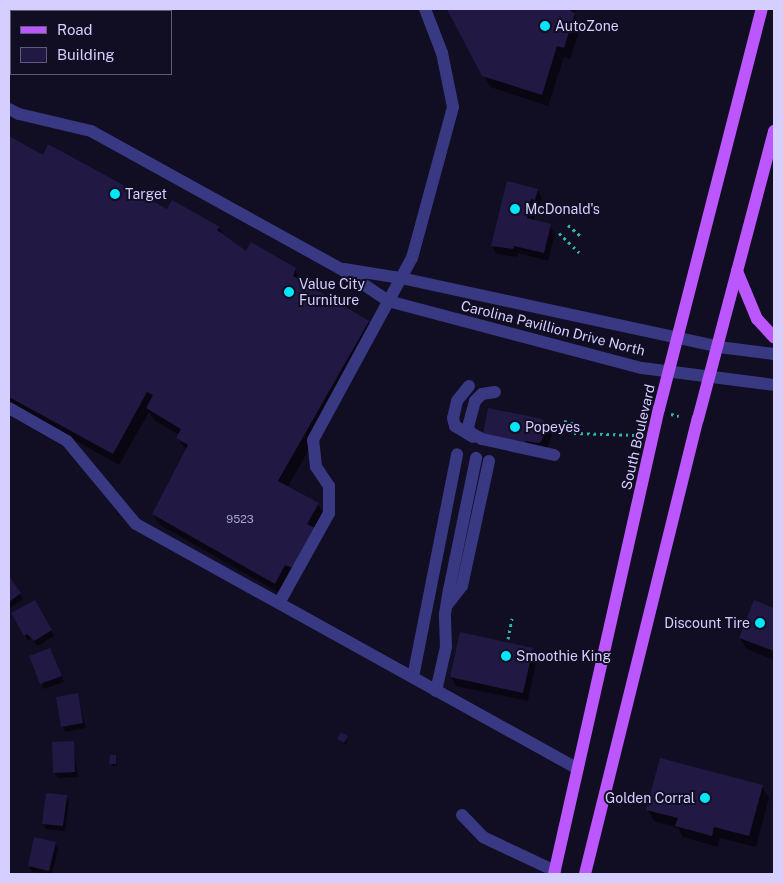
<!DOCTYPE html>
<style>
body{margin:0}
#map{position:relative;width:783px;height:883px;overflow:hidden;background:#110d23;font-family:"Public Sans",sans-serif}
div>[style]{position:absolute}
.shadow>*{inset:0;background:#0007}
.building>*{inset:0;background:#211944}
.path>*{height:3px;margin-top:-1.5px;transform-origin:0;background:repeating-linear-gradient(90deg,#2cb6ab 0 2.5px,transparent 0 6.5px)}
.minor>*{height:12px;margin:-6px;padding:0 6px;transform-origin:6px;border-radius:6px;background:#393883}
.major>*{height:12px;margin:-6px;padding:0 6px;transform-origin:6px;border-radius:6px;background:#bc56ff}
.dots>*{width:14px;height:14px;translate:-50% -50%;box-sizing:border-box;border:2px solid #110d23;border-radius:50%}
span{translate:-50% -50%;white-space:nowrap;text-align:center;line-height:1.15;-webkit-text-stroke:4px #110d23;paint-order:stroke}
.number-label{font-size:11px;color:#a7a2d0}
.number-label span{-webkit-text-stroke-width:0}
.poi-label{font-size:14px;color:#d4cfff}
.left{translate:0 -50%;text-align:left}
.right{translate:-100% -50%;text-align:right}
.street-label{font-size:14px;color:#d4cfff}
.frame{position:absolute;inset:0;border:10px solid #d4cfff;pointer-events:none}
.legend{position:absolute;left:10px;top:10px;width:162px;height:65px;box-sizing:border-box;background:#110d23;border:1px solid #5f5b7b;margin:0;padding:6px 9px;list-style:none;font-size:15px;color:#d4cfff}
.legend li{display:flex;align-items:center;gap:10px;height:25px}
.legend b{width:25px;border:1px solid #5f5b7b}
</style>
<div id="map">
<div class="shadow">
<i style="clip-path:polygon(449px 9px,576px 9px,574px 15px,581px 26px,570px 59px,564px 57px,548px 106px,490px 87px)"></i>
<i style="clip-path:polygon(9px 137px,44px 157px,167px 211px,219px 227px,224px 237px,247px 253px,295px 269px,301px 283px,368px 322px,375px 334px,287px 488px,318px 504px,324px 515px,281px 594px,160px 525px,153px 514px,187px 451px,178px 438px,179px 435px,154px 420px,149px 412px,119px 465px,9px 403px)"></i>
<i style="clip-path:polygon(538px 190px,542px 198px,533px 221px,550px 226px,555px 234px,548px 261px,518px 253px,517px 257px,497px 254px,492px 246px)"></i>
<i style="clip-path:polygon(545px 424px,552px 435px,545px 454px,491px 446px)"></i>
<i style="clip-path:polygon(9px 578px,23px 599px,9px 609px)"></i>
<i style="clip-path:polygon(35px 601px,54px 636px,38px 646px,31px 639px,28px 641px,13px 613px)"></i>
<i style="clip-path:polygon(754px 601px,774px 609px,774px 660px,747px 649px,740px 638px)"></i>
<i style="clip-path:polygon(532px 649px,537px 658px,528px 701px,456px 686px,451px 677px)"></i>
<i style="clip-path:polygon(53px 655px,64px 682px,44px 689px,30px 657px)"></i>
<i style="clip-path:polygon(77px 694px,86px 728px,66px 732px,63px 727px)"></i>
<i style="clip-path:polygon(347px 737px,346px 745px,338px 739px)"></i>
<i style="clip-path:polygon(73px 743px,78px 777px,58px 778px,54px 772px)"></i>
<i style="clip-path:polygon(116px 756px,117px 766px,112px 766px,111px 763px)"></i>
<i style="clip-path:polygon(762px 786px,769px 798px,756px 847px,720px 838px,718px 847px,683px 837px,678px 828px,654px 821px,648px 810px)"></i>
<i style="clip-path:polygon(66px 797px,69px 802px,65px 831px,46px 829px,43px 823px)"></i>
<i style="clip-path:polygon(55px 843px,58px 848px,52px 874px,32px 872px,29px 866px)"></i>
</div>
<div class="building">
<i style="clip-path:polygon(447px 9px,567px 9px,575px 13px,564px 48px,557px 46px,542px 95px,482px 76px)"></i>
<i style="clip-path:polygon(9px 136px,43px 155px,48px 144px,167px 209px,172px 200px,220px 227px,217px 230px,246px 251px,251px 242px,296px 268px,293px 276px,369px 321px,278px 481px,319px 503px,307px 524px,315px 528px,293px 568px,285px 565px,275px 584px,152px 514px,188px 445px,176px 438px,181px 429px,146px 408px,153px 395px,147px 392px,113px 454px,9px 397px)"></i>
<i style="clip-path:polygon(507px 181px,538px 189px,535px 200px,531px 199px,527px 218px,551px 224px,544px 253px,514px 246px,513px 249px,491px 246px)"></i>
<i style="clip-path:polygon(488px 408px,542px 419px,546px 423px,542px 440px,539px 443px,525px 441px,525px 444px,483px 435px)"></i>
<i style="clip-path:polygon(9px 576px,21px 593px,9px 602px)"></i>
<i style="clip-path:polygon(35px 600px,52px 630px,34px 641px,27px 634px,24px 636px,11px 613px)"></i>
<i style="clip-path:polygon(754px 600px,774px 608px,774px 651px,739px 638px)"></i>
<i style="clip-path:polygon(460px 632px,533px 648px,523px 693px,450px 677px)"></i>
<i style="clip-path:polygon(50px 648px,62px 676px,40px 684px,29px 656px)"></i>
<i style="clip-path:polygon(78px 693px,83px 723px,61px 727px,56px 697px)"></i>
<i style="clip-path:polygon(341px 732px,348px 736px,344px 743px,337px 739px)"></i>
<i style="clip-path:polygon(74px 741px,75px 772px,53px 773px,52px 742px)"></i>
<i style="clip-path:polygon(110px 755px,116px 755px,116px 764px,109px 764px)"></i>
<i style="clip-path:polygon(660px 758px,763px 785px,749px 836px,714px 827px,712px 836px,675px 826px,678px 818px,646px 810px)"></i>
<i style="clip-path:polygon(46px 793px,67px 795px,63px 826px,42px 824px)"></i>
<i style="clip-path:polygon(34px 837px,56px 842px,49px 871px,28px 866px)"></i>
</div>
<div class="path">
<i style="left:568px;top:225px;width:18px;rotate:41deg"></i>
<i style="left:559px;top:233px;width:28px;rotate:44deg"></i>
<i style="left:671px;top:414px;width:8px;rotate:14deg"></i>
<i style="left:564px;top:421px;width:12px;rotate:14deg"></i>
<i style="left:576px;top:424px;width:9px;rotate:103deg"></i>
<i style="left:574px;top:433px;width:62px;rotate:1.8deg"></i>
<i style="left:508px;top:639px;width:21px;rotate:-79deg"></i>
</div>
<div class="minor">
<i style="left:9px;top:109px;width:11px;rotate:27deg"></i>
<i style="left:19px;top:114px;width:74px;rotate:13.3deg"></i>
<i style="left:91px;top:131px;width:286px;rotate:28.9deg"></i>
<i style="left:341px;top:269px;width:57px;rotate:34.2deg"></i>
<i style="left:388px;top:301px;width:263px;rotate:14.8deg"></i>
<i style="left:642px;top:368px;width:133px;rotate:7.3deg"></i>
<i style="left:344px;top:269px;width:58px;rotate:9deg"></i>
<i style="left:401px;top:278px;width:325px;rotate:12.2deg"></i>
<i style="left:719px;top:347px;width:55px;rotate:7.3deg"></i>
<i style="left:469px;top:386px;width:19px;rotate:129deg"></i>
<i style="left:457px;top:401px;width:17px;rotate:103deg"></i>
<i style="left:453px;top:418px;width:8px;rotate:76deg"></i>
<i style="left:455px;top:426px;width:21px;rotate:31deg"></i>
<i style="left:495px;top:392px;width:13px;rotate:171deg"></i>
<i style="left:482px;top:394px;width:10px;rotate:135deg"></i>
<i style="left:475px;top:401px;width:28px;rotate:105deg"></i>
<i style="left:468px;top:428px;width:6px;rotate:59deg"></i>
<i style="left:471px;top:433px;width:13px;rotate:29deg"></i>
<i style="left:482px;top:439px;width:74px;rotate:12.5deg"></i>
<i style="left:9px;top:408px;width:67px;rotate:29.6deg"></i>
<i style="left:67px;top:441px;width:108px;rotate:50.3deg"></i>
<i style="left:136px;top:524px;width:505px;rotate:29deg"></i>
<i style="left:279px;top:603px;width:103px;rotate:-60.9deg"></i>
<i style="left:329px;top:513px;width:27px;rotate:-90deg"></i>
<i style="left:329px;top:486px;width:23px;rotate:-124deg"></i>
<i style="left:316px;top:467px;width:27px;rotate:-96deg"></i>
<i style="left:313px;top:440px;width:207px;rotate:-61.5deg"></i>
<i style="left:412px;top:258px;width:156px;rotate:-74.8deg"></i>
<i style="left:453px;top:107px;width:55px;rotate:-101.5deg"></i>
<i style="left:442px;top:53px;width:47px;rotate:-111.1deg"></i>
<i style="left:447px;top:605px;width:24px;rotate:-52deg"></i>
<i style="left:462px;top:586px;width:128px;rotate:-77.8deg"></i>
<i style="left:413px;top:677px;width:227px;rotate:-78.8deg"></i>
<i style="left:436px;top:691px;width:45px;rotate:-77.2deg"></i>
<i style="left:446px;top:647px;width:33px;rotate:-92deg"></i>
<i style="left:445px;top:614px;width:24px;rotate:-81deg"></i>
<i style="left:449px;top:590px;width:135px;rotate:-78.4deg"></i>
<i style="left:462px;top:815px;width:30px;rotate:46deg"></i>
<i style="left:483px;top:837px;width:80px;rotate:25.3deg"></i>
</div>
<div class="major">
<i style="left:737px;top:271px;width:52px;rotate:67.4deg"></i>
<i style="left:757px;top:319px;width:25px;rotate:47deg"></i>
<i style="left:554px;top:874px;width:477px;rotate:-77.3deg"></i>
<i style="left:659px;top:409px;width:413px;rotate:-75.6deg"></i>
<i style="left:585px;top:874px;width:469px;rotate:-76.1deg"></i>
<i style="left:698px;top:419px;width:298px;rotate:-75.2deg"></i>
</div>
<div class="dots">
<i style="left:545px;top:26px;background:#00e6fa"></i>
<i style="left:115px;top:194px;background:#00e6fa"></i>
<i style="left:515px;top:209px;background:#00e6fa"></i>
<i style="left:289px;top:292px;background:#00e6fa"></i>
<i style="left:515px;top:427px;background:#00e6fa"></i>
<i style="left:760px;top:623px;background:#00e6fa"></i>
<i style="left:506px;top:656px;background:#00e6fa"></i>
<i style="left:705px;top:798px;background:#00e6fa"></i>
</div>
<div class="number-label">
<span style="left:240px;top:519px">9523</span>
</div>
<div class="poi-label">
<span class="left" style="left:555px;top:26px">AutoZone</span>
<span class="left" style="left:125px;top:194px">Target</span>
<span class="left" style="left:525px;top:209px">McDonald's</span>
<span class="left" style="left:299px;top:292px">Value City<br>Furniture</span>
<span class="left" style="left:525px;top:427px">Popeyes</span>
<span class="right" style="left:750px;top:623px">Discount Tire</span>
<span class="left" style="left:516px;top:656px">Smoothie King</span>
<span class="right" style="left:695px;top:798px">Golden Corral</span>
</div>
<div class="street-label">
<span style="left:553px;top:328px;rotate:14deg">Carolina Pavillion Drive North</span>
<span style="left:638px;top:437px;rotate:-77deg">South Boulevard</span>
</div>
<div class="frame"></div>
<ul class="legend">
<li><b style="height:6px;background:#bc56ff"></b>Road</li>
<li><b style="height:14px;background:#211944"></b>Building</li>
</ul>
</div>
